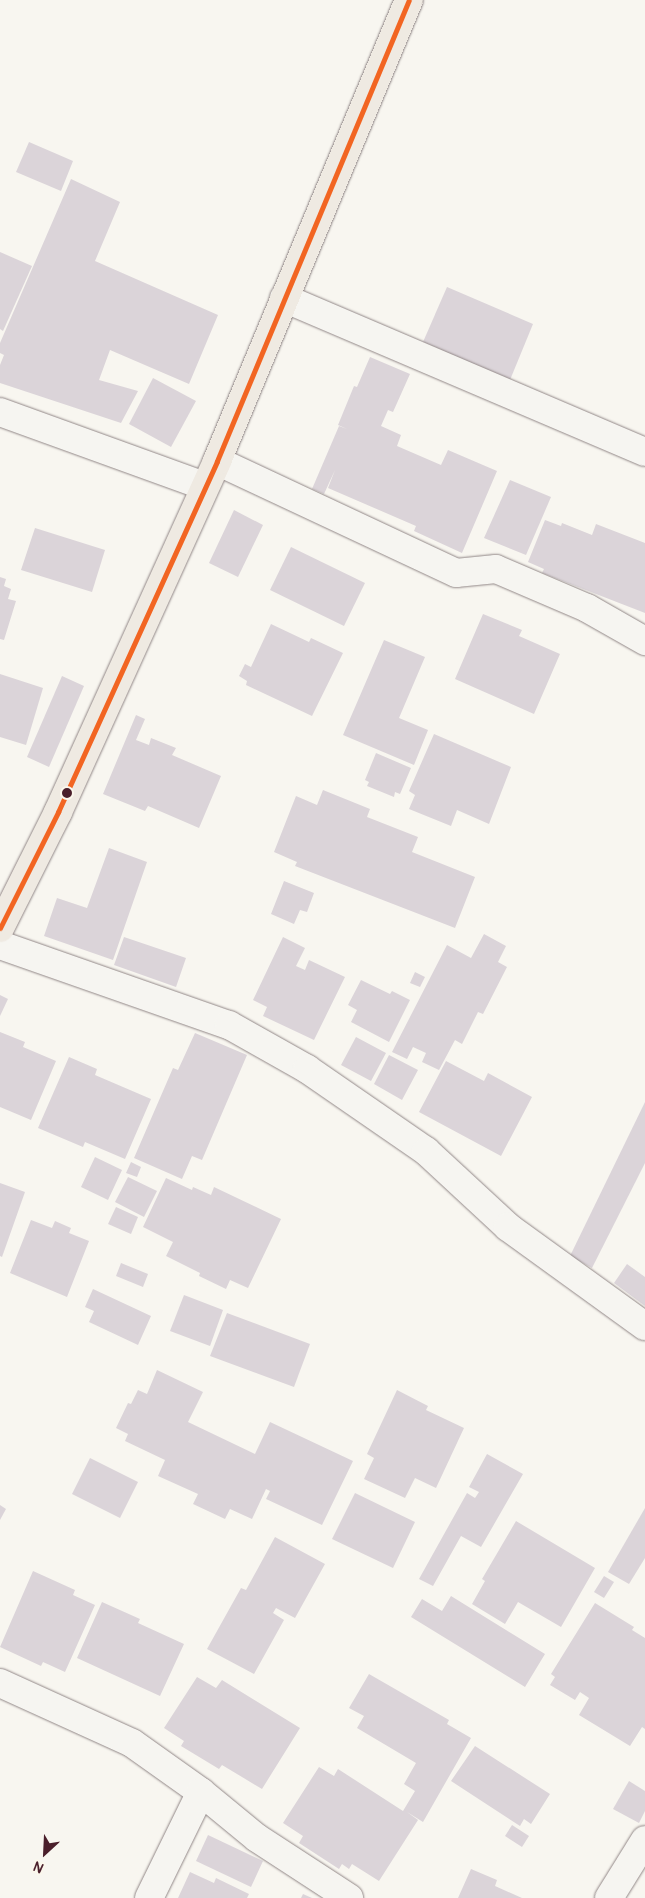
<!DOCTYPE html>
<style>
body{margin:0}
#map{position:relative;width:645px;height:1898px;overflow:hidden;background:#f8f6f0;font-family:Pangolin,sans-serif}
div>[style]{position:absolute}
.building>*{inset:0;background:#dbd4d9}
.roads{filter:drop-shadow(0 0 1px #918787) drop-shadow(0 0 1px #918787)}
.minor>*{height:28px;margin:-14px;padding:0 14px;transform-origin:14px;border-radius:14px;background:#f6f5f1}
.major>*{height:28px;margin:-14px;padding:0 14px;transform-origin:14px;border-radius:14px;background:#efeae2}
.bus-1>*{height:5px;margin:-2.5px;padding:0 2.5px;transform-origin:2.5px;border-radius:2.5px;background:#f26522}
.dots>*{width:14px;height:14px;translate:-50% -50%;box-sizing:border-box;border:2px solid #fbf7ec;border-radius:50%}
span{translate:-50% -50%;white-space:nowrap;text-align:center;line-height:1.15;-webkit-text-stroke:4.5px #fbf7ec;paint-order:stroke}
.north{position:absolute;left:20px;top:1828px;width:50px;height:50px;-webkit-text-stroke:4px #fbf7ec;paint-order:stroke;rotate:205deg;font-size:14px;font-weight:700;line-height:20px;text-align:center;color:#4a1f2b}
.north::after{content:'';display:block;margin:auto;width:18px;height:22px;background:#4a1f2b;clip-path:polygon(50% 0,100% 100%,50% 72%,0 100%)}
</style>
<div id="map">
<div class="building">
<i style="clip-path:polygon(29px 142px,73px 161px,61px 191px,16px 172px)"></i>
<i style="clip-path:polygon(71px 179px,120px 202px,95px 261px,218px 315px,189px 384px,110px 350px,99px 380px,138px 391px,121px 423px,0 383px,0 365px,4px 355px,0 353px,0 343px)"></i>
<i style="clip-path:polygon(0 252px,32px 266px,3px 331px,0 329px)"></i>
<i style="clip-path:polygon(447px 287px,533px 324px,510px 380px,423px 342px)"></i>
<i style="clip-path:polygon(370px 357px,410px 374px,393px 412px,388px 410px,381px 426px,401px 435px,397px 446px,441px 465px,448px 450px,497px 471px,462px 553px,414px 531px,416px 526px,328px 488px,335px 470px,324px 494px,312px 489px,339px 426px,347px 429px,338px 425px,354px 386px,357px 387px)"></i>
<i style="clip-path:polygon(153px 378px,196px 401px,171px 447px,129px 424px)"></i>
<i style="clip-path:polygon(510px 480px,551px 497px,526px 555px,484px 538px)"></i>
<i style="clip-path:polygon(234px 510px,263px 525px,238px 577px,209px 563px)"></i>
<i style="clip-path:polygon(545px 520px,561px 526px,562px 523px,592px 535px,596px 524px,645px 543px,645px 613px,542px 573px,544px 569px,528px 562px)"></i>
<i style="clip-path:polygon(35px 528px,105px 550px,92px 592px,21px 570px)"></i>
<i style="clip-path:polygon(291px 547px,365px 583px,344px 626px,270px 590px)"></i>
<i style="clip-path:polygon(0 577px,6px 579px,4px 586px,11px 589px,8px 599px,16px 601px,4px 640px,0 639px)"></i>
<i style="clip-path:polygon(483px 614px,522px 630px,519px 636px,560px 654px,534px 714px,455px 679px)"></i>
<i style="clip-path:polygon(271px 624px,309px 642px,311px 638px,343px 653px,312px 716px,246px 685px,247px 681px,239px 676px,245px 664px,251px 667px)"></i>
<i style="clip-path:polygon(384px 640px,425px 657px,399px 718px,428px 730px,414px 765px,343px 735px)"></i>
<i style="clip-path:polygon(0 674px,43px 688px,26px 745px,0 737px)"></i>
<i style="clip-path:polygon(62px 676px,84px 686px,49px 767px,27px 757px)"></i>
<i style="clip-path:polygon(136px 715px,145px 719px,136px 740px,149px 745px,151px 738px,176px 748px,172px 755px,221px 776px,199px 828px,148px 806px,145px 811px,103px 794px)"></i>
<i style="clip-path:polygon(434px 734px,511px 767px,489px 824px,457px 810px,451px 826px,409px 809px,415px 795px,409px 791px)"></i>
<i style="clip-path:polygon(376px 753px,411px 768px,400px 794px,395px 792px,394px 797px,367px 786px,369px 782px,365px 780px)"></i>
<i style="clip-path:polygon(323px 790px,370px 809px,367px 817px,418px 837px,412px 852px,475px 877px,455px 928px,295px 866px,297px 862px,274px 852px,296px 796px,317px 805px)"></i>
<i style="clip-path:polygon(109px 848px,147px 862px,113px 960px,44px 936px,57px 898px,87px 908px)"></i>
<i style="clip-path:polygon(284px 881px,314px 893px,307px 912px,300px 910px,294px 924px,271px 914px)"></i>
<i style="clip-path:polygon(484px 934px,506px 946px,498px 962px,507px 967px,483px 1014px,478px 1012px,462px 1044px,455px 1040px,439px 1070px,422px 1062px,426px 1053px,413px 1047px,407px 1059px,392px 1052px,447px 945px,471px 958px)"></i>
<i style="clip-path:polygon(124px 937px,186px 958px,176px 987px,114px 965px)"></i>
<i style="clip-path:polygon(283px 937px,305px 948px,296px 966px,305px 970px,309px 960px,345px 977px,314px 1040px,263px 1016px,267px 1007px,253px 1000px)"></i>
<i style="clip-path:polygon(415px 972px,425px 977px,420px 987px,410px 983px)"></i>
<i style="clip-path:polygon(361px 980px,390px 994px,392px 991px,410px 1000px,389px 1042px,351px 1022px,357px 1010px,348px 1005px)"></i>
<i style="clip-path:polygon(0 995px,8px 999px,0 1016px)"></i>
<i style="clip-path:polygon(0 1032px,25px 1042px,23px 1047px,56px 1061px,31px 1120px,0 1107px)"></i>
<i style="clip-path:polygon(195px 1033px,247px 1055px,202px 1160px,192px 1156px,182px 1179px,134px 1158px,173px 1068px,178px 1070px)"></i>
<i style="clip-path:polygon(356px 1037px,386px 1053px,371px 1081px,341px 1065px)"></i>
<i style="clip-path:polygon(389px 1055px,418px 1070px,402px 1100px,374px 1084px)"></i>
<i style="clip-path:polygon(69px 1057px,97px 1069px,95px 1075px,151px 1099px,125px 1159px,85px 1142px,83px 1147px,38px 1128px)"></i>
<i style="clip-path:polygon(446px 1061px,484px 1081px,488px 1073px,532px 1097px,501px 1156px,419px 1112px)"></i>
<i style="clip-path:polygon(645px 1102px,645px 1163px,592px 1268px,570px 1256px)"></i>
<i style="clip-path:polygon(95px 1157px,122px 1170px,108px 1200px,81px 1187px)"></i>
<i style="clip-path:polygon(131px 1162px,141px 1167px,137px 1177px,126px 1173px)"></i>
<i style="clip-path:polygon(128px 1177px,157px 1191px,144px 1217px,115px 1202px)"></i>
<i style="clip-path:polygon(166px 1178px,192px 1190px,193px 1187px,211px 1195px,214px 1187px,281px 1219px,248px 1288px,230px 1280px,226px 1289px,199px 1276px,200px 1273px,166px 1256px,173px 1242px,143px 1227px)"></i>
<i style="clip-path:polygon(0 1183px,25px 1192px,2px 1257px,0 1256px)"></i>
<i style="clip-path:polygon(116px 1207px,138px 1217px,131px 1234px,108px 1224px)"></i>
<i style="clip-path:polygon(31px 1220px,52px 1228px,55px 1221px,71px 1228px,69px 1233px,89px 1241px,67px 1297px,10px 1273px)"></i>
<i style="clip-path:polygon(121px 1263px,148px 1274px,143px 1287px,116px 1276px)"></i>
<i style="clip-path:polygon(627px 1264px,645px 1277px,645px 1306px,614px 1283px)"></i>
<i style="clip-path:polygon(93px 1289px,151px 1316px,138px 1345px,89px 1322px,94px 1311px,85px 1307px)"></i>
<i style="clip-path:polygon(184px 1295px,223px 1310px,210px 1346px,170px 1331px)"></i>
<i style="clip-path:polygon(227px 1313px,310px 1344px,294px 1387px,210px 1356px)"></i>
<i style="clip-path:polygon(157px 1370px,203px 1392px,188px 1422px,255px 1454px,270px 1422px,353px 1461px,322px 1525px,266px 1499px,270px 1491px,266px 1489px,252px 1519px,230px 1509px,225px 1519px,193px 1504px,198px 1494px,158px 1476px,165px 1460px,125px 1441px,128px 1434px,116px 1428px,128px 1403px,131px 1404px,138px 1390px,147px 1394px)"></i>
<i style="clip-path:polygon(397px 1390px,428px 1406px,426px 1410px,464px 1428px,436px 1488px,415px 1478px,405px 1498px,364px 1479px,374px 1458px,367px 1454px)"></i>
<i style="clip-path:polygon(487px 1454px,523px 1474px,481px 1547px,461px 1536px,433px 1586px,419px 1579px,467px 1493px,475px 1498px,479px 1492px,469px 1487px)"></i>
<i style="clip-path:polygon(90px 1458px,138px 1482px,120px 1518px,72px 1494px)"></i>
<i style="clip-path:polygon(355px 1493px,415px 1522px,393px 1568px,332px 1539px)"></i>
<i style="clip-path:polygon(0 1505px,6px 1509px,0 1520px)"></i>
<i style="clip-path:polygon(645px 1508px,645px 1558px,629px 1584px,608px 1572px)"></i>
<i style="clip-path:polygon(516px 1521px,595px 1568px,561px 1627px,518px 1602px,505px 1624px,472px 1604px,485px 1581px,482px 1579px)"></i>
<i style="clip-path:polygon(275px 1537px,325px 1564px,295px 1618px,276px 1608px,273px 1613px,284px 1620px,254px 1674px,207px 1649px,241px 1588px,246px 1590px)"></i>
<i style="clip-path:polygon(33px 1571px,75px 1590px,73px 1595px,95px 1605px,65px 1672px,43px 1662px,41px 1666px,0 1647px)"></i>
<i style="clip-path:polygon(604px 1576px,614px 1582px,604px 1598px,594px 1592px)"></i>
<i style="clip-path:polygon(451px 1596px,545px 1654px,525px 1687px,411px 1617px,422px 1599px,442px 1611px)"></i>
<i style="clip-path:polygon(102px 1602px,140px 1619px,138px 1623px,184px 1644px,160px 1696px,77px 1658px)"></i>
<i style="clip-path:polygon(595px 1603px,634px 1627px,632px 1630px,645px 1638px,645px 1729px,642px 1727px,630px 1746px,579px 1715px,589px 1698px,580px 1692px,575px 1700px,550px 1685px,555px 1677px,551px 1674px)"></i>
<i style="clip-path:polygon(369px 1674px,449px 1720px,447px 1724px,471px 1738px,423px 1822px,407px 1812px,418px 1820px,379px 1881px,352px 1864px,349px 1869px,342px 1864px,339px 1869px,299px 1843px,303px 1836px,283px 1823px,319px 1767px,334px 1776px,338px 1769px,403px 1811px,415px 1791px,404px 1784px,416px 1763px,357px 1728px,364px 1716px,349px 1708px)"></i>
<i style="clip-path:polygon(197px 1677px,216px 1688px,222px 1680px,300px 1728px,262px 1789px,222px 1765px,219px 1769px,181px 1746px,184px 1741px,164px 1728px)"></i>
<i style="clip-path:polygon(475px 1746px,550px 1794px,531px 1824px,524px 1819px,520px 1826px,451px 1781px)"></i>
<i style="clip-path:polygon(629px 1781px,645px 1791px,645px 1811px,639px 1823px,613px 1809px)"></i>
<i style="clip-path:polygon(512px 1825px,529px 1836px,522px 1847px,505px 1836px)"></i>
<i style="clip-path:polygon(208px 1835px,263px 1861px,251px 1887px,196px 1861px)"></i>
<i style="clip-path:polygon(471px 1869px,497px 1880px,495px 1886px,522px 1898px,458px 1898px)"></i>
<i style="clip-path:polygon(190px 1872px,214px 1883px,216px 1878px,249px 1894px,247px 1898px,178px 1898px)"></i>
<i style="clip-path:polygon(303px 1894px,312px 1898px,301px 1898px)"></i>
</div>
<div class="roads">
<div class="minor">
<i style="left:284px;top:298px;width:392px;rotate:23.1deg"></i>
<i style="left:0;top:412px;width:217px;rotate:19.9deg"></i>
<i style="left:217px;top:461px;width:264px;rotate:25.1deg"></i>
<i style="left:456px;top:573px;width:40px;rotate:-5.7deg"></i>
<i style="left:496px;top:569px;width:99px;rotate:23.2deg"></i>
<i style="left:587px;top:608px;width:67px;rotate:29.6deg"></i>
<i style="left:0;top:945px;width:243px;rotate:19.3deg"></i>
<i style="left:229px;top:1025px;width:90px;rotate:29.4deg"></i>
<i style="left:307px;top:1069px;width:145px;rotate:34.6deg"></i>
<i style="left:426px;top:1151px;width:112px;rotate:42.8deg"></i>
<i style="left:508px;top:1227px;width:169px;rotate:35.9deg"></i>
<i style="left:0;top:1683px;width:145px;rotate:24.4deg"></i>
<i style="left:132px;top:1743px;width:85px;rotate:35.4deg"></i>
<i style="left:201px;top:1792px;width:118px;rotate:116.1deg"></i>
<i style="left:201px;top:1792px;width:72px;rotate:39.4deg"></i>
<i style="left:257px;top:1838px;width:110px;rotate:33.1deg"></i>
<i style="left:609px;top:1898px;width:68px;rotate:-58.2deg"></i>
</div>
<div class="major">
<i style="left:0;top:928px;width:130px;rotate:-63.4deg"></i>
<i style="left:58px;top:812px;width:385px;rotate:-65.6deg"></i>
<i style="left:217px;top:461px;width:499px;rotate:-67.4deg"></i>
</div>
</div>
<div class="bus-1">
<i style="left:0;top:928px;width:130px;rotate:-63.4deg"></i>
<i style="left:58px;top:812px;width:385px;rotate:-65.6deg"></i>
<i style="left:217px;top:461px;width:499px;rotate:-67.4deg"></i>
</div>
<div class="dots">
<i style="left:67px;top:793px;background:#4a1f2b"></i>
</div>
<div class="north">N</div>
</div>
